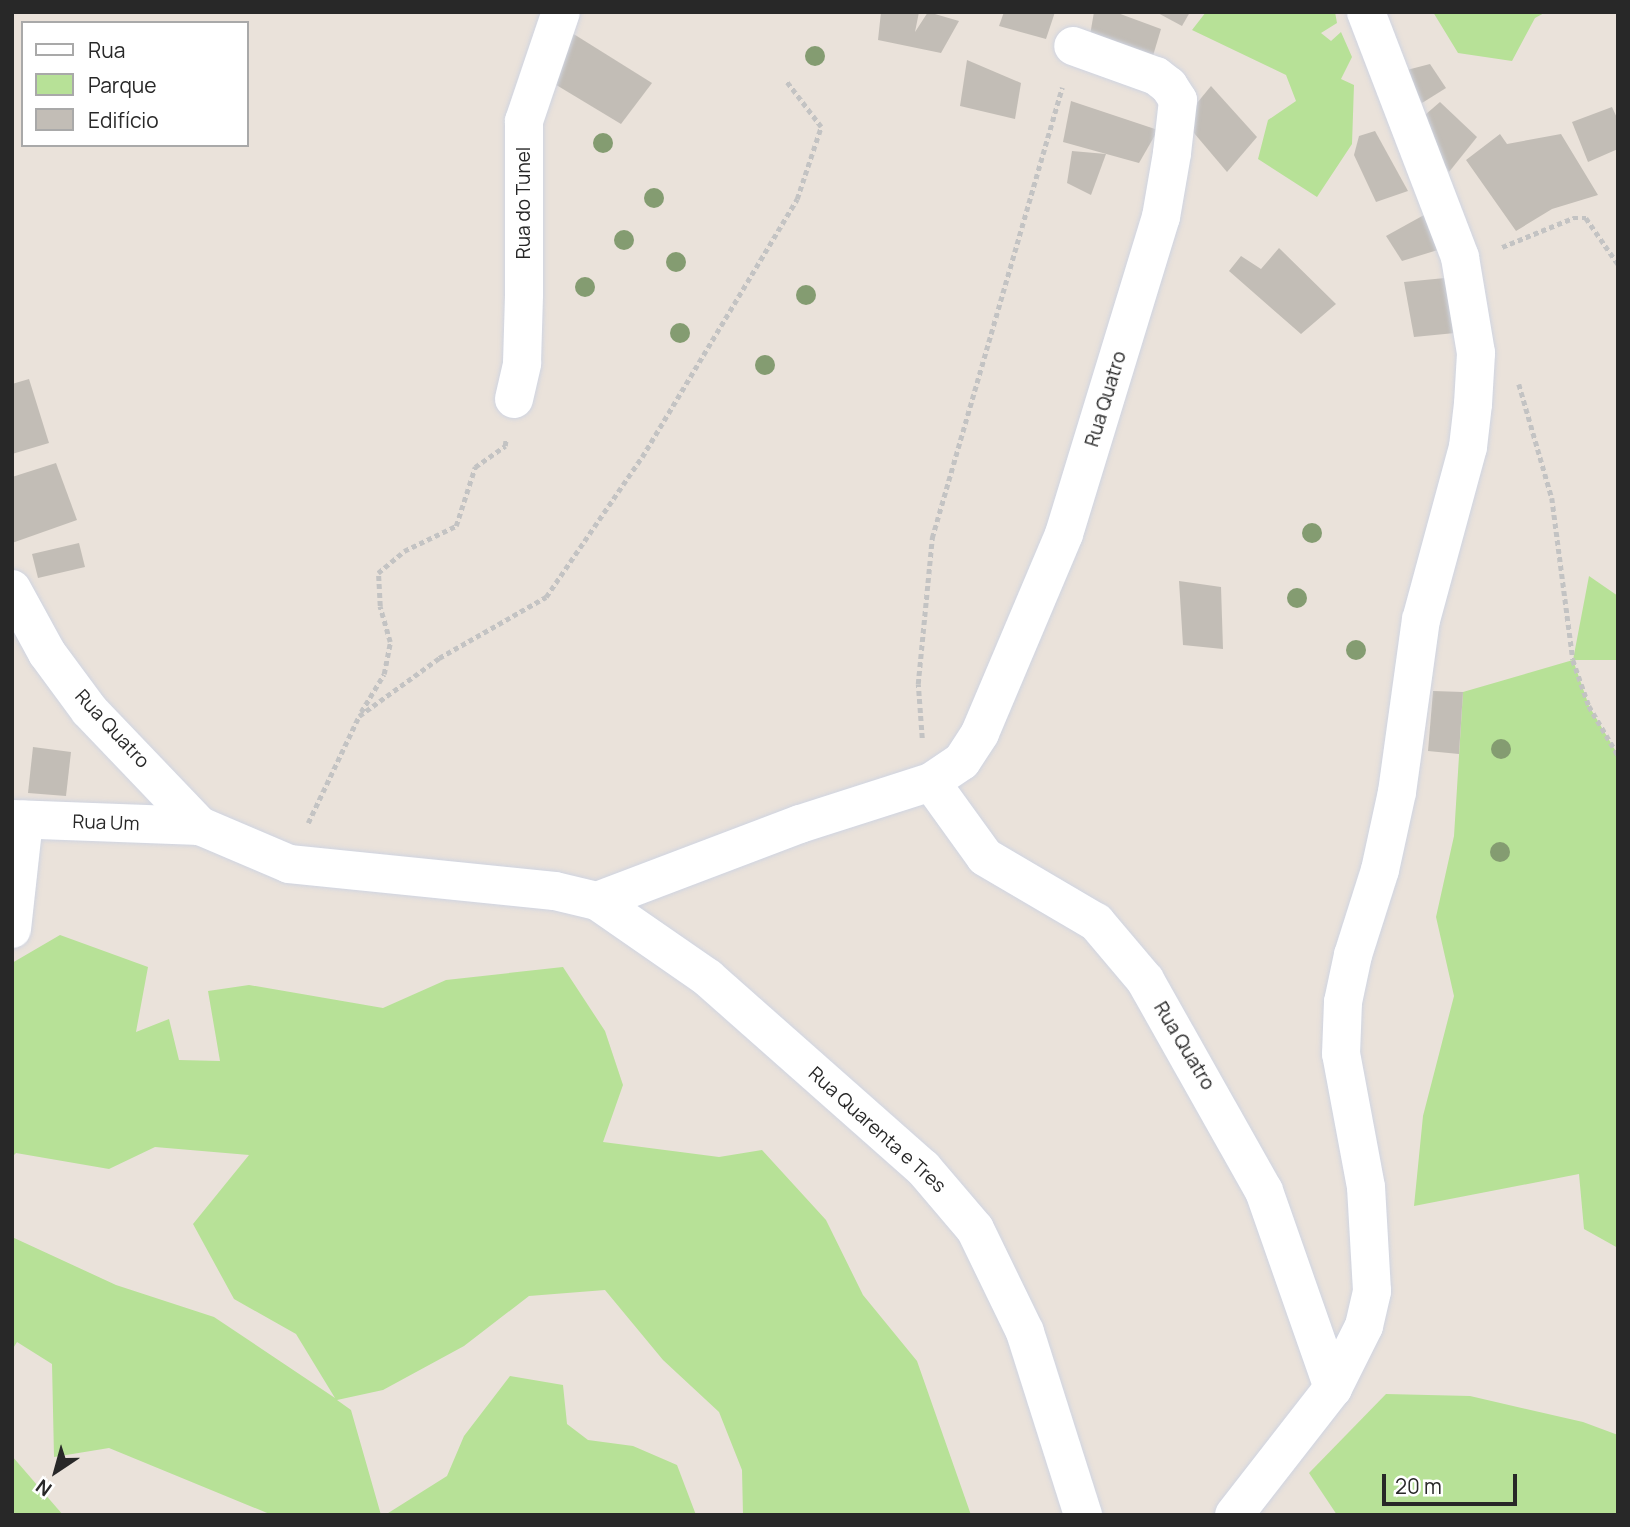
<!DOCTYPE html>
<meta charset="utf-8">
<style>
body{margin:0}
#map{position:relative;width:1630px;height:1527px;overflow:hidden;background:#eae2da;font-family:Manrope,sans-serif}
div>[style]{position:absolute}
.green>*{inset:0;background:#b7e197}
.building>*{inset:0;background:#c2bdb6}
.path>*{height:4.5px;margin-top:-2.25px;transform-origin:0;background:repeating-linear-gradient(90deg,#c3c3c3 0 5px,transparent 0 8.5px)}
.roads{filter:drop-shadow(0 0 2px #cfd4e1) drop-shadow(0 0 2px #cfd4e1)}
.street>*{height:38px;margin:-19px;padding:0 19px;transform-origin:19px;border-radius:19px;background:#fff}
.trees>*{width:20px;height:20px;margin:-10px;border-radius:50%;background:#849c71}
span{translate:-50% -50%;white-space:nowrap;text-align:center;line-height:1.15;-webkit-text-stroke:5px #fff;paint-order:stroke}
.street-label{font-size:19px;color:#282828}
.frame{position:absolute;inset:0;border:14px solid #282828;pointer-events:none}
.legend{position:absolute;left:21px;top:21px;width:228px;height:126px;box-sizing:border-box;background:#fff;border:2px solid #a9a9a9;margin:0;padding:9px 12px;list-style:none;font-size:21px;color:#282828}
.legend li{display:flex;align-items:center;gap:14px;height:35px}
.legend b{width:35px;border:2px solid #a9a9a9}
.north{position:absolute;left:21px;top:1436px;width:70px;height:70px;-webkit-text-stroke:5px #fff;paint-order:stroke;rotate:216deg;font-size:19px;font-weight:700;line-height:28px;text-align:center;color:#282828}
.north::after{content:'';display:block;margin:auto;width:24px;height:32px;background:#282828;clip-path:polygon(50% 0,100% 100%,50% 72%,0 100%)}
.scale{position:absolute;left:1382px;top:1474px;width:135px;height:32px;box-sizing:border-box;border:4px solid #282828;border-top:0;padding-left:9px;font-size:21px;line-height:24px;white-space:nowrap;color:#282828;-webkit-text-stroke:5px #fff;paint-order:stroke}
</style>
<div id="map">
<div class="green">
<i style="clip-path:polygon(1206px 12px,1335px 12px,1337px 23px,1321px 33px,1331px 41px,1341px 32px,1352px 57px,1341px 79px,1354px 85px,1352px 144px,1317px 197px,1258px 159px,1268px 120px,1296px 101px,1286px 75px,1192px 30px)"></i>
<i style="clip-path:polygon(1433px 12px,1546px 12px,1535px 18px,1512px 61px,1458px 53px)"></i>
<i style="clip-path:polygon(1589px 576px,1618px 596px,1618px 660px,1573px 660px,1589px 706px,1618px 755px,1618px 1248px,1584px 1229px,1579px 1174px,1414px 1206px,1423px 1116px,1454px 996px,1436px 917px,1454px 836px,1463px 692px,1573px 660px)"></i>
<i style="clip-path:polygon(60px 935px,148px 967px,136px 1032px,169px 1019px,179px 1060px,220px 1061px,208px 991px,249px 985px,383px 1008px,446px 980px,563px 967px,605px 1031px,623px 1085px,603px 1142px,719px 1157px,762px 1150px,826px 1220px,863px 1295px,917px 1361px,971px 1515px,743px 1515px,742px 1470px,719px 1412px,663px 1360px,605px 1290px,529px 1296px,464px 1346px,383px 1390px,337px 1400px,351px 1410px,381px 1515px,272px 1515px,109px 1448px,54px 1457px,52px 1364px,17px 1342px,12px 1350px,12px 1237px,116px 1285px,214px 1317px,335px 1398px,296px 1334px,234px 1299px,193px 1224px,249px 1155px,155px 1147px,109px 1169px,16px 1153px,12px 1157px,12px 963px)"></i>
<i style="clip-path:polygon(510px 1376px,563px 1385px,567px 1424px,588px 1440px,633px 1446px,677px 1465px,696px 1515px,385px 1515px,447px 1476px,464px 1436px)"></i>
<i style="clip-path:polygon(1386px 1394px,1470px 1396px,1583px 1422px,1618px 1435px,1618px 1515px,1337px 1515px,1309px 1473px)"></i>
<i style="clip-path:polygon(12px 1456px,63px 1515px,12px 1515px)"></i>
</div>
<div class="building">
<i style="clip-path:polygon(881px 12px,919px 12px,915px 32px,928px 12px,959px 21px,941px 53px,878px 40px)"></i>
<i style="clip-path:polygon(1004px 12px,1055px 12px,1046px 39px,999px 26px)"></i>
<i style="clip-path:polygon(1094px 12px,1115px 12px,1161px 29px,1152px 59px,1089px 41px)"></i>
<i style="clip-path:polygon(1156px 12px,1190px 12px,1182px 26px)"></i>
<i style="clip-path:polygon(572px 33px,652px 83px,621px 124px,553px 83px)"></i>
<i style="clip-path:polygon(967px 60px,1021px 83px,1015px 119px,960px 106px)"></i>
<i style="clip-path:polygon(1430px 64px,1446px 88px,1422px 103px,1403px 71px)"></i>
<i style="clip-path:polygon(1211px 86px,1257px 137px,1227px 172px,1183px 120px)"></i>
<i style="clip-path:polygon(1071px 101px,1158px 130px,1139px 163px,1063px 142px)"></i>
<i style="clip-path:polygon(1440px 102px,1477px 137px,1449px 172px,1418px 121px)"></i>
<i style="clip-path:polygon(1612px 107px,1618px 120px,1618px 149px,1588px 162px,1572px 122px)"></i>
<i style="clip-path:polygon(1375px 131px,1408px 191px,1376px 202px,1354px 155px,1359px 136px)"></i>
<i style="clip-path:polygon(1500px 134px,1507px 144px,1561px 134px,1598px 195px,1552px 209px,1516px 231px,1466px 160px)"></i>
<i style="clip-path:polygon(1072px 151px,1106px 154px,1091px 195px,1067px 183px)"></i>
<i style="clip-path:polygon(1424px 215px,1441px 249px,1402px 261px,1386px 236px)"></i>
<i style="clip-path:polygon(1279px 248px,1336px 304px,1301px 334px,1229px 271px,1241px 256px,1261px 269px)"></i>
<i style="clip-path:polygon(1445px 278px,1455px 333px,1414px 337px,1404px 282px)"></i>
<i style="clip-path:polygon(29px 379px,49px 443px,12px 454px,12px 384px)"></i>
<i style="clip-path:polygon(56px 463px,77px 520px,12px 543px,12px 477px)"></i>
<i style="clip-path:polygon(79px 543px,85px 567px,38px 578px,32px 554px)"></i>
<i style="clip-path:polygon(1179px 581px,1221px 587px,1223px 649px,1183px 645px)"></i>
<i style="clip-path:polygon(1433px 691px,1463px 692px,1459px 754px,1428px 751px)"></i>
<i style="clip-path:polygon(33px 747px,71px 752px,66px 796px,28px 793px)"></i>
</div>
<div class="path">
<i style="left:1502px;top:247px;width:77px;rotate:-22.2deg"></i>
<i style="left:1573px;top:218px;width:13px"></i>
<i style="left:1586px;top:218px;width:56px;rotate:55.2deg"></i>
<i style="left:1519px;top:384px;width:119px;rotate:73.9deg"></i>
<i style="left:1552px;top:498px;width:163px;rotate:82.6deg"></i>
<i style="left:1573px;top:660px;width:49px;rotate:70.8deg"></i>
<i style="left:1589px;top:706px;width:57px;rotate:59.4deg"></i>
<i style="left:361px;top:712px;width:44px;rotate:-58.8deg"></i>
<i style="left:384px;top:674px;width:33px;rotate:-79deg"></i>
<i style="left:390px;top:642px;width:37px;rotate:-106deg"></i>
<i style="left:380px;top:606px;width:33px;rotate:-93deg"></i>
<i style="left:378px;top:573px;width:34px;rotate:-40deg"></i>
<i style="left:404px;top:551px;width:58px;rotate:-25.7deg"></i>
<i style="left:456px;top:526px;width:62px;rotate:-72.1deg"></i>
<i style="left:475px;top:467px;width:37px;rotate:-35deg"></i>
<i style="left:505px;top:446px;width:8px;rotate:-83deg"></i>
<i style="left:922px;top:738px;width:54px;rotate:-94.2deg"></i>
<i style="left:918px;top:684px;width:147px;rotate:-84.5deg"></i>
<i style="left:932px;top:538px;width:469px;rotate:-73.9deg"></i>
<i style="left:308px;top:823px;width:119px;rotate:-64.5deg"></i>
<i style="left:359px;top:716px;width:99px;rotate:-35.9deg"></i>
<i style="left:439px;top:658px;width:123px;rotate:-29.7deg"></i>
<i style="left:546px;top:597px;width:170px;rotate:-55.6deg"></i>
<i style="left:642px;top:457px;width:301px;rotate:-59deg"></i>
<i style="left:797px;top:199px;width:76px;rotate:-71.6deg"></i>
<i style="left:821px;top:127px;width:58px;rotate:-127.3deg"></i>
</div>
<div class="roads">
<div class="street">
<i style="left:514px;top:399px;width:37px;rotate:-77deg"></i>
<i style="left:522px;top:363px;width:69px;rotate:-88.3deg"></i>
<i style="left:524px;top:294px;width:173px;rotate:-90deg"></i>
<i style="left:524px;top:121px;width:115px;rotate:-71.3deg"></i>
<i style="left:12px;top:589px;width:73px;rotate:61.3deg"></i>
<i style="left:47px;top:653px;width:71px;rotate:53.6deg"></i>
<i style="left:89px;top:710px;width:161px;rotate:46.3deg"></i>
<i style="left:200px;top:826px;width:97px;rotate:23.1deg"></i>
<i style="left:289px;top:864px;width:267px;rotate:5.8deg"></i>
<i style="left:555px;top:891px;width:43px;rotate:13.4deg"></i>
<i style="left:597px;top:901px;width:135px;rotate:34.7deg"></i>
<i style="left:708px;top:978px;width:287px;rotate:41.5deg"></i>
<i style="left:923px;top:1168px;width:80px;rotate:49.6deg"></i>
<i style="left:975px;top:1229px;width:114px;rotate:64.1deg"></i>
<i style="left:1025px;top:1332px;width:192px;rotate:72.4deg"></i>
<i style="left:931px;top:782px;width:92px;rotate:54.2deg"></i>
<i style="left:985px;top:857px;width:129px;rotate:30.4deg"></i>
<i style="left:1096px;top:922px;width:76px;rotate:49.8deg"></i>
<i style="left:1145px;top:980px;width:242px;rotate:60.6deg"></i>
<i style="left:1264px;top:1191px;width:209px;rotate:70.7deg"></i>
<i style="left:12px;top:819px;width:188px;rotate:2.1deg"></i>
<i style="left:597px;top:901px;width:217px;rotate:-20.8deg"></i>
<i style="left:800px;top:824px;width:138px;rotate:-17.8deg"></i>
<i style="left:931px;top:782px;width:37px;rotate:-34deg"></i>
<i style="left:962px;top:761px;width:33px;rotate:-57deg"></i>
<i style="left:980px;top:733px;width:216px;rotate:-67.1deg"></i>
<i style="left:1064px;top:534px;width:332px;rotate:-73deg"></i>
<i style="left:1161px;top:217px;width:65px;rotate:-80.2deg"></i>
<i style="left:1172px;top:153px;width:53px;rotate:-83.5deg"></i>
<i style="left:1178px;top:100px;width:17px;rotate:-123deg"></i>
<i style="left:1169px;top:86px;width:16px;rotate:-142deg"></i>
<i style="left:1156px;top:76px;width:88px;rotate:-160.1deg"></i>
<i style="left:12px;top:929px;width:110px;rotate:-83.7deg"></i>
<i style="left:1234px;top:1515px;width:161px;rotate:-52.1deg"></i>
<i style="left:1333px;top:1388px;width:69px;rotate:-63.4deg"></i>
<i style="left:1364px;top:1326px;width:36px;rotate:-77deg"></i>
<i style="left:1372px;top:1291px;width:104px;rotate:-93.3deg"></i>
<i style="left:1366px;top:1187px;width:135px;rotate:-100.6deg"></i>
<i style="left:1341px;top:1054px;width:52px;rotate:-87.8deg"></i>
<i style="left:1343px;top:1002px;width:48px;rotate:-78deg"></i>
<i style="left:1353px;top:955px;width:89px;rotate:-72.4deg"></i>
<i style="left:1380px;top:870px;width:80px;rotate:-77.7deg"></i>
<i style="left:1397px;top:792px;width:174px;rotate:-82.1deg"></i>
<i style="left:1421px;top:620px;width:179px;rotate:-74.8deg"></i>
<i style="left:1468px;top:447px;width:43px;rotate:-83.4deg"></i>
<i style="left:1473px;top:404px;width:51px;rotate:-86.6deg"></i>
<i style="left:1476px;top:353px;width:97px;rotate:-99.5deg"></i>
<i style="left:1460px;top:257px;width:262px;rotate:-111deg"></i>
</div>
</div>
<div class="trees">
<i style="left:815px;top:56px"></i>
<i style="left:603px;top:143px"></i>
<i style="left:654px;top:198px"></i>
<i style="left:624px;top:240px"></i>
<i style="left:676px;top:262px"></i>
<i style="left:585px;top:287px"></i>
<i style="left:806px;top:295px"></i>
<i style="left:680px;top:333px"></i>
<i style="left:765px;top:365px"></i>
<i style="left:1312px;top:533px"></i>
<i style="left:1297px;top:598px"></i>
<i style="left:1356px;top:650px"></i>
<i style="left:1501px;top:749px"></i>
<i style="left:1500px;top:852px"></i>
</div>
<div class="street-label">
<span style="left:524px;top:203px;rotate:-90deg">Rua do Tunel</span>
<span style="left:1106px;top:399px;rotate:-73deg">Rua Quatro</span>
<span style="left:112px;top:729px;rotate:47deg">Rua Quatro</span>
<span style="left:106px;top:823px;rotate:2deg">Rua Um</span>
<span style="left:1184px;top:1046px;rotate:59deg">Rua Quatro</span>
<span style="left:877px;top:1130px;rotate:42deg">Rua Quarenta e Tres</span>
</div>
<div class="frame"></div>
<ul class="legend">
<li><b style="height:9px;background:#fff"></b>Rua</li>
<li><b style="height:19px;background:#b7e197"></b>Parque</li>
<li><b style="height:19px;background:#c2bdb6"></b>Edifício</li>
</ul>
<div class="north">N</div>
<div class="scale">20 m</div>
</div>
